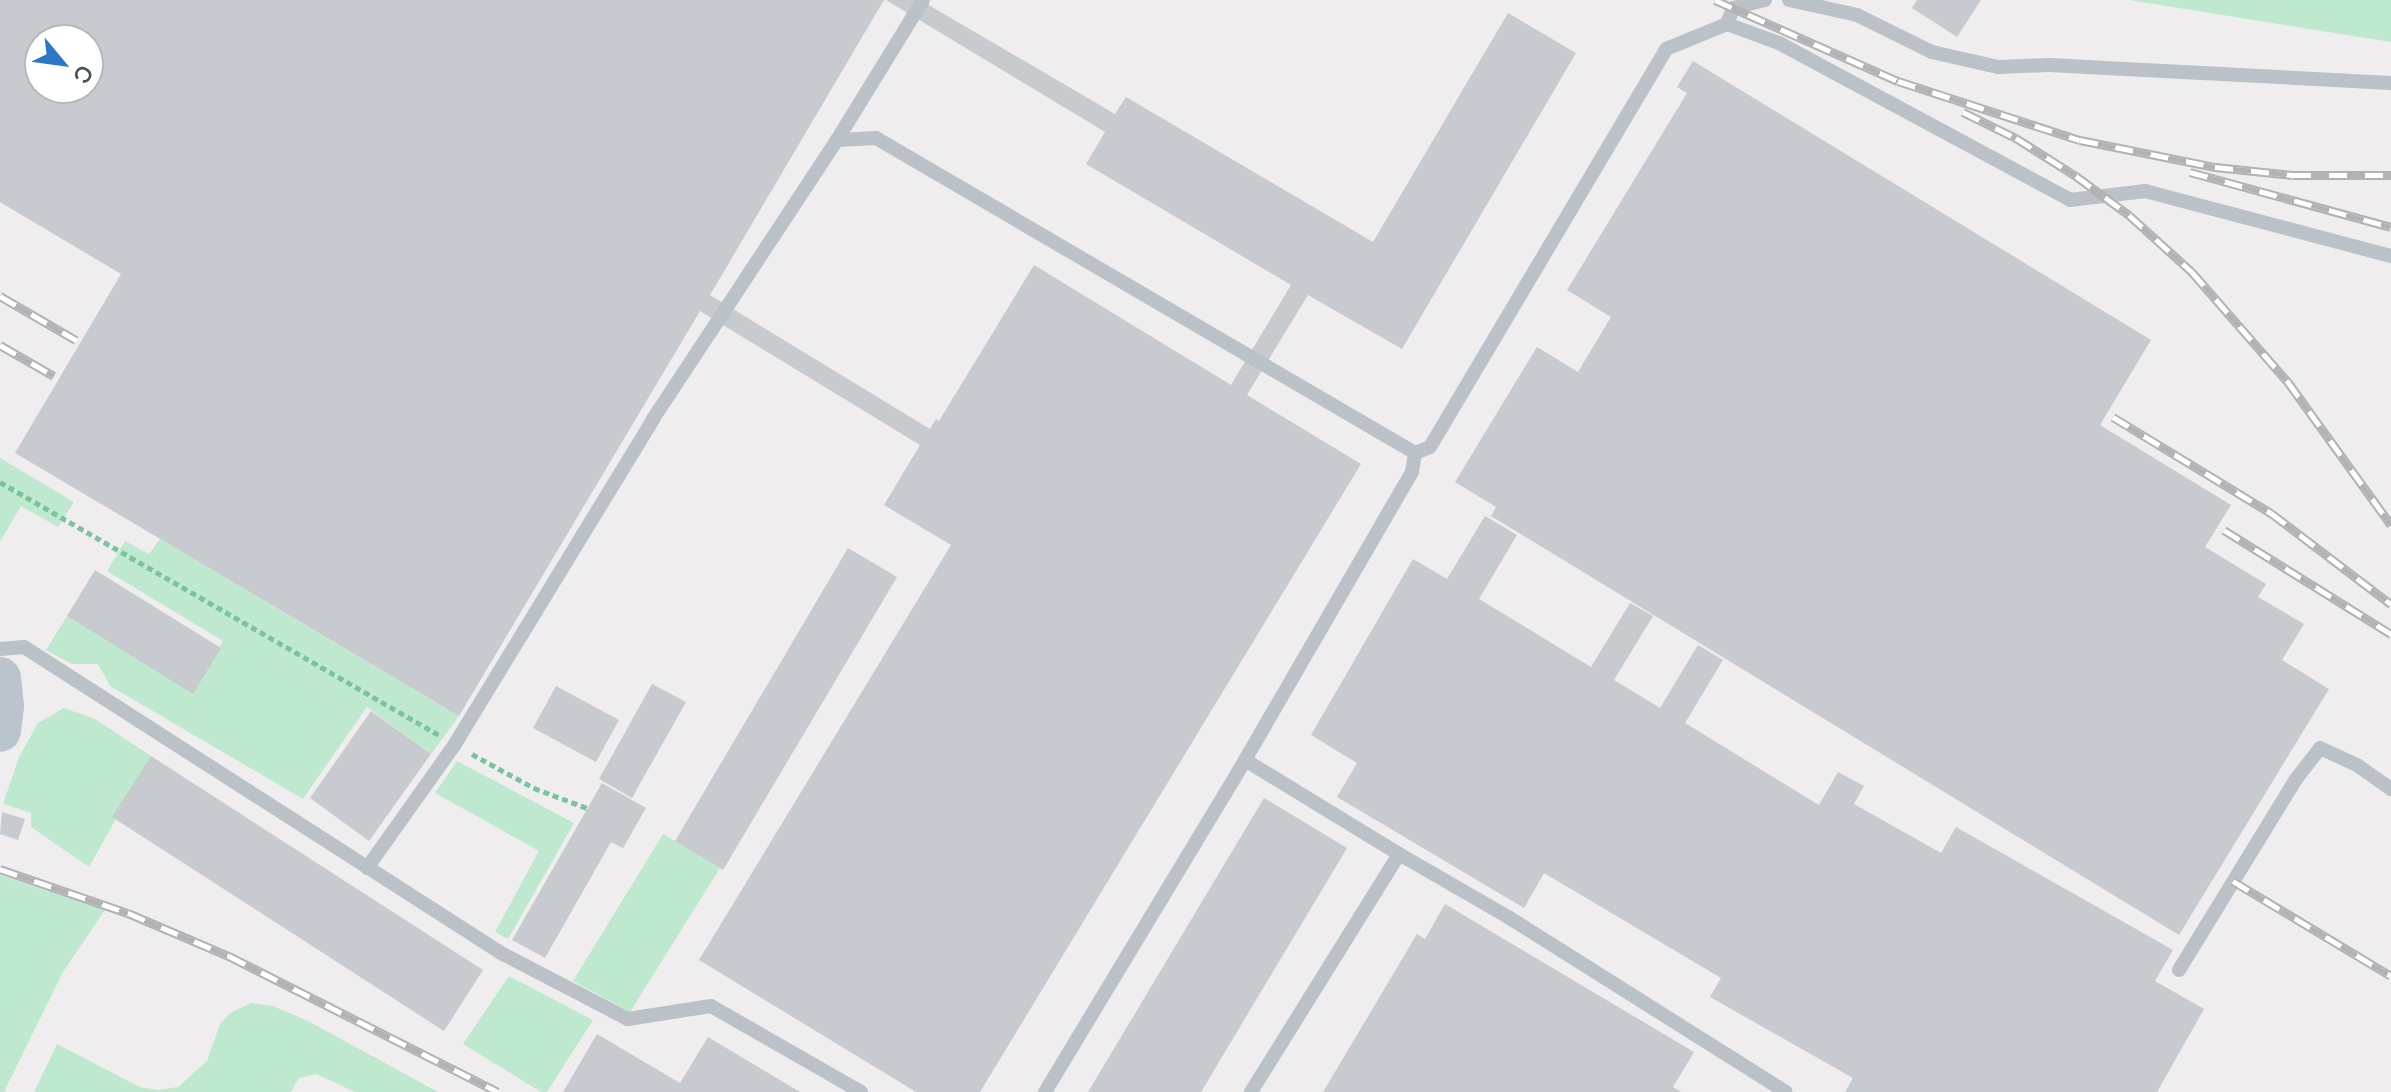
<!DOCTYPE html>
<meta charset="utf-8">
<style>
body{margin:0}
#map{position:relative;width:2391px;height:1092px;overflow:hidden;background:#efeded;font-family:Manrope,sans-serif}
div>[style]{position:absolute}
.green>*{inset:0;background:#bfe9ce}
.building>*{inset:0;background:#c7cacf}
.path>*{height:5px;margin-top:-2.5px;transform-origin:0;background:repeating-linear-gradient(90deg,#7bc29d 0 6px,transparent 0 10px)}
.service>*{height:14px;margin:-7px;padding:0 7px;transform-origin:7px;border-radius:7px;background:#bac2c8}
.secondary>*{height:42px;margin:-21px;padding:0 21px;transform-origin:21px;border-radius:21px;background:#bac4cd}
.rail>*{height:9px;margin-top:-4.5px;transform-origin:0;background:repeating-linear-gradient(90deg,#fff 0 18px,#b0b2b6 0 36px);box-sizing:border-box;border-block:2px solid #b0b2b6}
span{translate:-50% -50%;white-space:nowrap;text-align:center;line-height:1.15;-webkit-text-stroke:7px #fff;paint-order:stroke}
.north{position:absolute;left:24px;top:24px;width:80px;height:80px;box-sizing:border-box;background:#fff;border:2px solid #b5b9bc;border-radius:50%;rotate:119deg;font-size:22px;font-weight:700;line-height:32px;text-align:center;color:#475158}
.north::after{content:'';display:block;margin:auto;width:28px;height:36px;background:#2d77c9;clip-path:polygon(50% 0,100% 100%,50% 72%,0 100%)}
</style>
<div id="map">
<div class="green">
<i style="clip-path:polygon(2129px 0,2391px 0,2391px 42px)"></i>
<i style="clip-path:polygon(0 458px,74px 502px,58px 527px,21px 506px,0 542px)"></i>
<i style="clip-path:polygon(160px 539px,459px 716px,431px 754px,367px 707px,303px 799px,110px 686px,98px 664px,72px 664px,46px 650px,67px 616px,193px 693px,223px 641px,107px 571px,125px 541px,149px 554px)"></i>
<i style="clip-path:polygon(64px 708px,95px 719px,151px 756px,89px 867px,31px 827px,31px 813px,3px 804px,19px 757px,38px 723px)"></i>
<i style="clip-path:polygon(457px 761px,574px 823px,508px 939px,495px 932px,539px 851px,435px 793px)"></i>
<i style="clip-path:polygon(663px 834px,720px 868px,630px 1012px,573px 981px)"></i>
<i style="clip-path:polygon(0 875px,105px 910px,63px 972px,4px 1092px,0 1092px)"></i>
<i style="clip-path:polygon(509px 976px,593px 1020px,547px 1092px,541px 1092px,463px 1044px)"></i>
<i style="clip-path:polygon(251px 1003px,273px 1006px,308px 1021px,438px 1092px,355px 1092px,316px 1074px,299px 1078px,291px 1092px,34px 1092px,57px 1044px,140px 1087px,159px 1090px,178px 1087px,207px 1061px,220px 1024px,230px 1013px)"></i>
</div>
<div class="building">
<i style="clip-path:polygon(evenodd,0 0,884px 0,710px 295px,930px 429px,936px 419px,939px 421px,1034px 265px,1231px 385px,1291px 285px,1086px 164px,1105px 132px,886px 0,920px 0,1115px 114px,1126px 97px,1373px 242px,1508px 13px,1576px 53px,1402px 349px,1308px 295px,1247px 395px,1361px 464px,980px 1092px,916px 1092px,699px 960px,951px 545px,884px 505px,920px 445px,700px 311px,459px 716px,15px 453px,121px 274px,0 202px,0 0,40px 40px,88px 40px,88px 88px,40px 88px,40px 40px)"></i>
<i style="clip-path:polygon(1917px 0,1981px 0,1957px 37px,1912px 8px)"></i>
<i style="clip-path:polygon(1693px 61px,2151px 340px,2100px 425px,2231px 505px,2205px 547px,2266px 584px,2258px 597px,2304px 624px,2282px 660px,2329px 689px,2179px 935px,1491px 516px,1496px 507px,1455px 482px,1537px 347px,1578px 372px,1611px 317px,1567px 290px,1687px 93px,1677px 87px)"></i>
<i style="clip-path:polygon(1485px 516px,1517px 535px,1479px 599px,1591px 667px,1630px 603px,1653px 616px,1614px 680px,1660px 708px,1698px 645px,1723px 660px,1685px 723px,1819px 805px,1838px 772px,1864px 786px,1854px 804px,1941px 853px,1956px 827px,2173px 950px,2155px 981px,2204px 1009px,2157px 1092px,1845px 1092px,1853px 1078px,1710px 997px,1721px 978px,1544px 873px,1524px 908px,1337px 797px,1357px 763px,1311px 735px,1413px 559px,1447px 579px)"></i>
<i style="clip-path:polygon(848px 548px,897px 577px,723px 870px,675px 841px)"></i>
<i style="clip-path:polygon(95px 570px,221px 648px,193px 694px,67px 616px)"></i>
<i style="clip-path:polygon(652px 684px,686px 702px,632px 798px,599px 779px)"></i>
<i style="clip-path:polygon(556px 686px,619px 720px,596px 762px,533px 728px)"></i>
<i style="clip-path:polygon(371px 711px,431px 754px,369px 841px,310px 798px)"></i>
<i style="clip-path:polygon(151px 756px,483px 970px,444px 1031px,112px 817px)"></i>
<i style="clip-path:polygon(602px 783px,646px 808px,623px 848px,611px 842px,545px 958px,512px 940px)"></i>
<i style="clip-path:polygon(1264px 798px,1347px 848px,1201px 1092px,1088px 1092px)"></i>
<i style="clip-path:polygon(2px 812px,25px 819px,18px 840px,0 834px)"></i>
<i style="clip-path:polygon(1445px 904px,1694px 1052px,1673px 1087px,1681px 1092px,1323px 1092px,1417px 934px,1425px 939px)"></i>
<i style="clip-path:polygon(597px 1034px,680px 1083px,708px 1037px,800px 1092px,563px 1092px)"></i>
</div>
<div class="path">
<i style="left:0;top:482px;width:507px;rotate:29.96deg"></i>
<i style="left:472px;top:754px;width:71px;rotate:28.7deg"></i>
<i style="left:534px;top:788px;width:57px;rotate:20.7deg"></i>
</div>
<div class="service">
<i style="left:1789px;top:0;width:70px;rotate:12.4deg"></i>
<i style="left:1857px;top:15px;width:84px;rotate:26.3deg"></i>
<i style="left:1932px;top:52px;width:68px;rotate:12.8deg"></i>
<i style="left:1998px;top:67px;width:51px;rotate:-2.2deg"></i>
<i style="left:2049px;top:65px;width:342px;rotate:3deg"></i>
<i style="left:1727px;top:24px;width:17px;rotate:-69deg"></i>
<i style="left:1733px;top:8px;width:33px;rotate:-14deg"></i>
<i style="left:837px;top:140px;width:164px;rotate:-58.4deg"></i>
<i style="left:0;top:649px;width:24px;rotate:-5deg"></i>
<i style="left:24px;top:647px;width:567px;rotate:32.68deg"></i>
<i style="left:501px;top:953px;width:143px;rotate:27.5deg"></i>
<i style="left:628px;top:1019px;width:84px;rotate:-8.9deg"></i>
<i style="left:711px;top:1006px;width:173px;rotate:29.8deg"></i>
<i style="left:1399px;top:854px;width:126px;rotate:30deg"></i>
<i style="left:1508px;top:917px;width:328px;rotate:32.2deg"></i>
<i style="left:367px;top:868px;width:152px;rotate:-54.6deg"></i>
<i style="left:455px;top:744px;width:381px;rotate:-58.6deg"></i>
<i style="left:653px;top:419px;width:334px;rotate:-56.6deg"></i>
<i style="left:837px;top:140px;width:39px;rotate:-3deg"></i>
<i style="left:876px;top:138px;width:624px;rotate:30.3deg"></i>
<i style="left:1415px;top:453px;width:16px;rotate:-22deg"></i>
<i style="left:1430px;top:447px;width:463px;rotate:-59.3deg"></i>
<i style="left:1666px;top:49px;width:66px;rotate:-22.3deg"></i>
<i style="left:1727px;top:24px;width:55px;rotate:20.1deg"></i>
<i style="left:1779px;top:43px;width:331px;rotate:28.3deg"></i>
<i style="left:2070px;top:200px;width:76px;rotate:-6.8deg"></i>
<i style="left:2145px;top:191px;width:254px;rotate:14.8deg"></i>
<i style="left:2179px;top:970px;width:224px;rotate:-58.5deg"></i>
<i style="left:2296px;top:779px;width:39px;rotate:-52deg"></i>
<i style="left:2320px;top:748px;width:41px;rotate:24.7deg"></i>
<i style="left:2357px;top:765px;width:42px;rotate:35.2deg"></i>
<i style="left:1045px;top:1092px;width:388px;rotate:-58.9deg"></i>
<i style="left:1251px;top:1092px;width:280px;rotate:-58.1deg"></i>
<i style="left:1399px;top:854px;width:180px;rotate:-148.6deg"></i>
<i style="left:1245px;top:760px;width:333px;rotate:-59.9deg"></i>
<i style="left:1412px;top:472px;width:19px;rotate:-81deg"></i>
</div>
<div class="secondary">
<i style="left:0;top:678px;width:28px;rotate:84deg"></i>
<i style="left:3px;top:706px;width:25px;rotate:97deg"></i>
</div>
<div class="rail">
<i style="left:1715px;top:0;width:200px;rotate:23.9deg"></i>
<i style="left:1898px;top:81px;width:191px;rotate:18deg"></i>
<i style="left:2080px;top:140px;width:138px;rotate:11.3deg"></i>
<i style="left:2215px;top:167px;width:78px;rotate:5.9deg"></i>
<i style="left:2293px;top:175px;width:98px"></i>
<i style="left:1963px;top:112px;width:59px;rotate:26.1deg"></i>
<i style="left:2016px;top:138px;width:71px;rotate:32.3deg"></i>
<i style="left:2076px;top:176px;width:66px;rotate:36.3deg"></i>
<i style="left:2129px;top:215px;width:85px;rotate:42.1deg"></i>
<i style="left:2192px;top:272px;width:146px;rotate:48.9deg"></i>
<i style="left:2288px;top:382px;width:176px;rotate:54.2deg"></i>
<i style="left:2190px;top:172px;width:208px;rotate:15.3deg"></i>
<i style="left:0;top:296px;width:88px;rotate:30.1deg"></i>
<i style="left:0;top:345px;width:62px;rotate:29.9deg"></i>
<i style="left:2113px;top:417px;width:185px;rotate:31.3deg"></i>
<i style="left:2271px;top:513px;width:151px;rotate:37.2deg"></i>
<i style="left:2224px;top:530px;width:197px;rotate:31.9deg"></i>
<i style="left:0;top:869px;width:135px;rotate:19deg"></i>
<i style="left:128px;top:913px;width:110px;rotate:23.1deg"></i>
<i style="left:229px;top:956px;width:301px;rotate:26.8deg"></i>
<i style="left:2233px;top:881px;width:184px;rotate:31deg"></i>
</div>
<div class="north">С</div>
</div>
